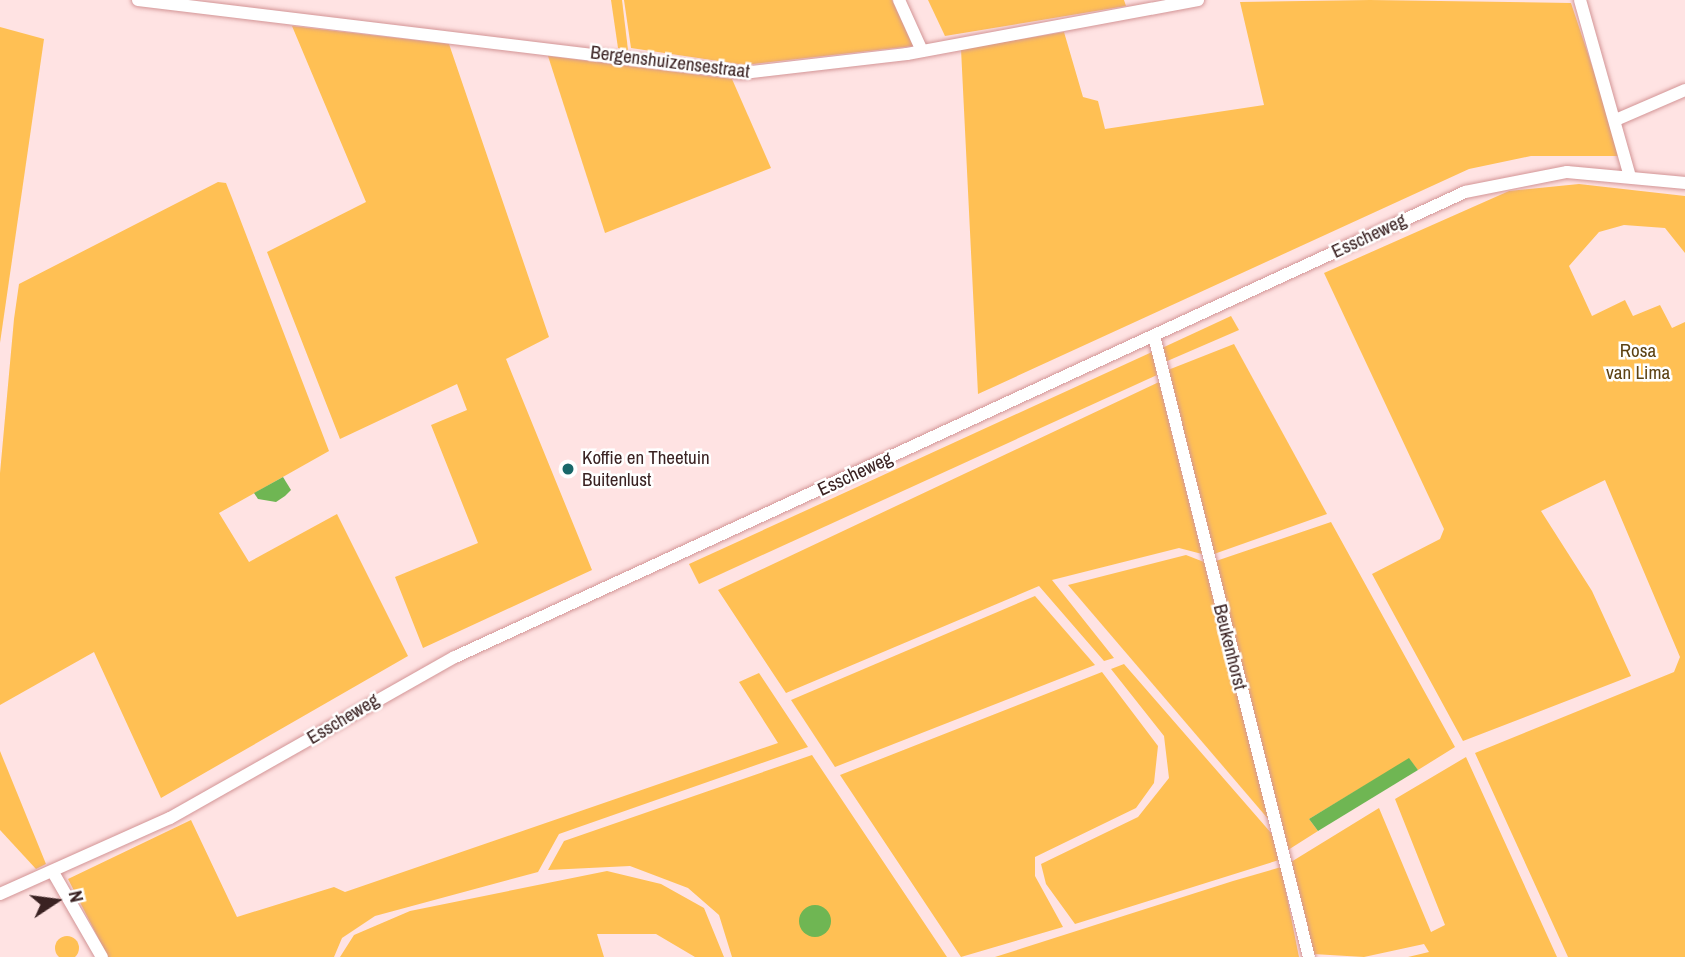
<!DOCTYPE html>
<style>
body{margin:0}
#map{position:relative;width:1685px;height:957px;overflow:hidden;background:#ffe3e3;font-family:"Archivo Narrow",sans-serif}
div>[style]{position:absolute}
.green>*{inset:0;background:#ffc054}
.round{border-radius:50%}
.water>*{inset:0;background:#6fb653}
.roads{filter:drop-shadow(0 0 2px #d39596) drop-shadow(0 0 2px #d39596)}
.minor>*{height:12px;margin:-6px;padding:0 6px;transform-origin:6px;border-radius:6px;background:#fff}
.dots>*{width:19px;height:19px;translate:-50% -50%;box-sizing:border-box;border:4px solid #fff;border-radius:50%}
span{translate:-50% -50%;white-space:nowrap;text-align:center;line-height:1.15;-webkit-text-stroke:5px #fff;paint-order:stroke}
.street-label{font-size:19px;color:#3a2222}
.park-label{font-size:19px;color:#5d4213}
.poi-label{font-size:19px;color:#3a2222}
.left{translate:0 -50%;text-align:left}
.north{position:absolute;left:21px;top:866px;width:70px;height:70px;-webkit-text-stroke:5px #fff;paint-order:stroke;rotate:77deg;font-size:19px;font-weight:700;line-height:28px;text-align:center;color:#3a2222}
.north::after{content:'';display:block;margin:auto;width:24px;height:32px;background:#3a2222;clip-path:polygon(50% 0,100% 100%,50% 72%,0 100%)}
</style>
<div id="map">
<div class="green">
<i style="clip-path:polygon(611px 0,622px 0,628px 50px,618px 48px)"></i>
<i style="clip-path:polygon(624px 0,892px 0,913px 46px,745px 65px,631px 48px)"></i>
<i style="clip-path:polygon(928px 0,1124px 0,1126px 6px,945px 36px)"></i>
<i style="clip-path:polygon(1370px 0,1571px 3px,1622px 156px,1531px 156px,1469px 169px,978px 394px,961px 49px,1064px 32px,1083px 97px,1098px 101px,1105px 129px,1264px 105px,1240px 2px)"></i>
<i style="clip-path:polygon(292px 26px,449px 44px,549px 337px,506px 359px,592px 570px,423px 648px,395px 577px,478px 543px,431px 425px,467px 410px,457px 384px,340px 439px,267px 252px,366px 202px)"></i>
<i style="clip-path:polygon(0 27px,44px 39px,0 343px)"></i>
<i style="clip-path:polygon(548px 56px,732px 79px,771px 168px,605px 233px)"></i>
<i style="clip-path:polygon(218px 182px,226px 183px,232px 198px,329px 451px,219px 513px,249px 562px,337px 514px,408px 656px,161px 798px,94px 652px,0 705px,0 473px,14px 319px,19px 284px)"></i>
<i style="clip-path:polygon(1579px 184px,1685px 196px,1685px 253px,1665px 228px,1624px 225px,1599px 232px,1569px 266px,1592px 316px,1625px 300px,1633px 316px,1660px 305px,1672px 328px,1685px 322px,1685px 957px,1568px 957px,1475px 753px,1674px 672px,1680px 657px,1605px 480px,1541px 511px,1592px 591px,1631px 676px,1463px 741px,1372px 574px,1440px 539px,1444px 529px,1324px 273px,1509px 191px)"></i>
<i style="clip-path:polygon(1231px 316px,1239px 330px,1165px 362px,1162px 348px)"></i>
<i style="clip-path:polygon(1234px 344px,1327px 514px,1214px 554px,1168px 370px)"></i>
<i style="clip-path:polygon(1152px 352px,1157px 375px,699px 584px,689px 564px)"></i>
<i style="clip-path:polygon(1159px 382px,1202px 554px,1179px 548px,1052px 580px,1114px 658px,1104px 661px,1039px 586px,786px 693px,718px 590px)"></i>
<i style="clip-path:polygon(1331px 522px,1455px 747px,1418px 770px,1409px 759px,1309px 819px,1318px 831px,1288px 850px,1216px 561px)"></i>
<i style="clip-path:polygon(1186px 555px,1204px 562px,1269px 820px,1068px 585px)"></i>
<i style="clip-path:polygon(1035px 596px,1095px 665px,835px 767px,791px 700px)"></i>
<i style="clip-path:polygon(1124px 664px,1272px 834px,1279px 860px,1075px 924px,1046px 884px,1041px 864px,1138px 817px,1169px 778px,1164px 736px,1111px 669px)"></i>
<i style="clip-path:polygon(1102px 672px,1158px 746px,1154px 783px,1136px 808px,1035px 857px,1035px 876px,1063px 927px,961px 957px,840px 775px)"></i>
<i style="clip-path:polygon(759px 673px,808px 747px,559px 834px,538px 872px,375px 916px,342px 938px,334px 957px,108px 957px,68px 879px,191px 820px,237px 917px,334px 887px,345px 892px,778px 743px,739px 682px)"></i>
<i style="clip-path:polygon(0 751px,46px 864px,36px 869px,0 830px)"></i>
<i style="clip-path:polygon(812px 755px,947px 957px,732px 957px,719px 915px,688px 888px,630px 866px,548px 870px,564px 841px)"></i>
<i style="clip-path:polygon(1466px 757px,1557px 957px,1408px 957px,1429px 952px,1424px 944px,1364px 957px,1313px 954px,1291px 862px,1379px 808px,1431px 932px,1445px 925px,1395px 799px)"></i>
<i style="clip-path:polygon(1281px 867px,1299px 957px,995px 957px,1233px 881px)"></i>
<i style="clip-path:polygon(607px 871px,661px 884px,704px 908px,724px 957px,695px 957px,656px 934px,597px 934px,604px 957px,340px 957px,354px 935px,410px 911px)"></i>
<i class="round" style="left:55px;top:936px;width:24px;height:24px"></i>
</div>
<div class="water">
<i style="clip-path:polygon(283px 477px,291px 490px,285px 496px,276px 502px,258px 499px,254px 493px)"></i>
<i style="clip-path:polygon(1409px 758px,1418px 770px,1318px 831px,1309px 819px)"></i>
<i class="round" style="left:799px;top:905px;width:32px;height:32px"></i>
</div>
<div class="roads">
<div class="minor">
<i style="left:138px;top:0;width:609px;rotate:6.88deg"></i>
<i style="left:743px;top:73px;width:165px;rotate:-6.6deg"></i>
<i style="left:907px;top:54px;width:296px;rotate:-10.5deg"></i>
<i style="left:899px;top:0;width:56px;rotate:65.7deg"></i>
<i style="left:1580px;top:0;width:184px;rotate:74.2deg"></i>
<i style="left:1618px;top:119px;width:73px;rotate:-23.4deg"></i>
<i style="left:1154px;top:336px;width:640px;rotate:75.99deg"></i>
<i style="left:54px;top:874px;width:96px;rotate:60deg"></i>
<i style="left:0;top:894px;width:186px;rotate:-24.1deg"></i>
<i style="left:170px;top:818px;width:327px;rotate:-29.5deg"></i>
<i style="left:455px;top:657px;width:1112px;rotate:-24.72deg"></i>
<i style="left:1465px;top:192px;width:104px;rotate:-11.1deg"></i>
<i style="left:1567px;top:172px;width:119px;rotate:5.3deg"></i>
</div>
</div>
<div class="dots">
<i style="left:568px;top:469px;background:#196769"></i>
</div>
<div class="street-label">
<span style="left:670px;top:62px;rotate:7deg">Bergenshuizensestraat</span>
<span style="left:1369px;top:236px;rotate:-25deg">Esscheweg</span>
<span style="left:855px;top:474px;rotate:-25deg">Esscheweg</span>
<span style="left:1230px;top:647px;rotate:76deg">Beukenhorst</span>
<span style="left:343px;top:719px;rotate:-31deg">Esscheweg</span>
</div>
<div class="park-label">
<span style="left:1638px;top:362px">Rosa<br>van Lima</span>
</div>
<div class="poi-label">
<span class="left" style="left:582px;top:469px">Koffie en Theetuin<br>Buitenlust</span>
</div>
<div class="north">N</div>
</div>
